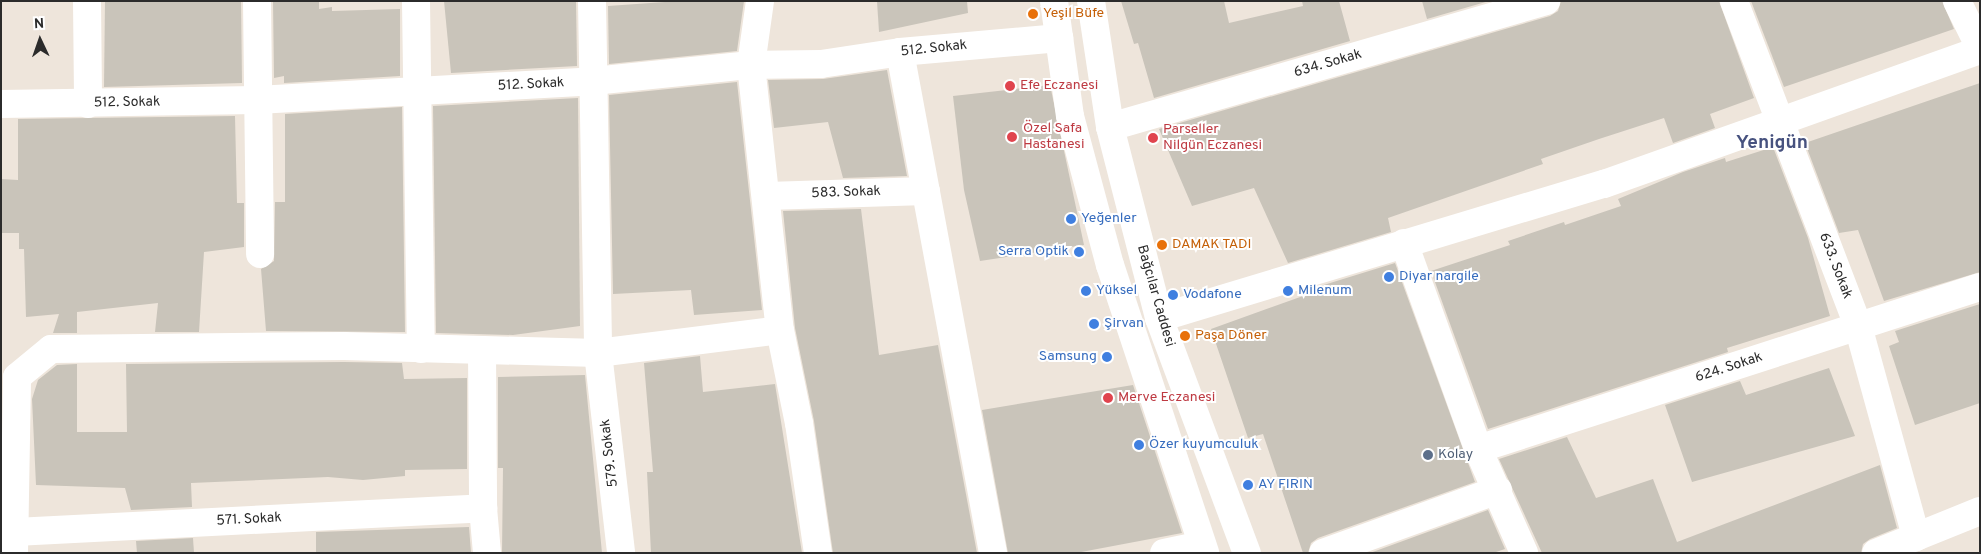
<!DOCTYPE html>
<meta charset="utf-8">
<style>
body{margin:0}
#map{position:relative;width:1981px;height:554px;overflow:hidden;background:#eee5db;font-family:Overpass,sans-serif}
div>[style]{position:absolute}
.building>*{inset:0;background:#c9c4ba}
.street>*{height:28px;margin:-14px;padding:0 14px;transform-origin:14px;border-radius:14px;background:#fff}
.secondary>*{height:28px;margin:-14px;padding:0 14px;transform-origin:14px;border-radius:14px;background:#fff}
.dots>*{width:14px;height:14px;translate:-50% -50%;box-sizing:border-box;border:2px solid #fff;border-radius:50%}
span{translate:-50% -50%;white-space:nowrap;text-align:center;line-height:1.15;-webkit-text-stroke:4px #fff;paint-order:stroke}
.food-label{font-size:14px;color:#c56008}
.left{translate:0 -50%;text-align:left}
.street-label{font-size:14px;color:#2b2b2b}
.health-label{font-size:14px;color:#be3a42}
.shop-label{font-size:14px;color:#366cbe}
.right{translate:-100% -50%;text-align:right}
.service-label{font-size:14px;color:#4e5e75}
.district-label{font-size:19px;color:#47527f;font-weight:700}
.frame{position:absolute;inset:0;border:2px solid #2b2b2b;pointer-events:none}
.north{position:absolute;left:15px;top:15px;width:50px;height:50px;-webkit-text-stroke:4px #fff;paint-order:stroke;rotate:357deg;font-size:14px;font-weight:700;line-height:20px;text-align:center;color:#2b2b2b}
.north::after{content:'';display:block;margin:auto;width:18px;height:22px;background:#2b2b2b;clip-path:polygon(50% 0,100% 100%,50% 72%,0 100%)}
</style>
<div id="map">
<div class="building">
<i style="clip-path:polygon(105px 1px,241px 1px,242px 83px,104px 87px)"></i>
<i style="clip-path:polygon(273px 1px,319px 1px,319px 9px,332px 7px,332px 11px,400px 9px,400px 76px,284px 83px,284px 76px,274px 78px)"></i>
<i style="clip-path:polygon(444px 1px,576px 1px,577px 66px,451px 73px)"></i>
<i style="clip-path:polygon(679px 1px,744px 1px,737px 51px,609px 64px,608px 6px)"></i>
<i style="clip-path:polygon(877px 1px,967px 1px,968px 13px,879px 32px)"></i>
<i style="clip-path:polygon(1121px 1px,1224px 1px,1229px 23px,1303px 6px,1302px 1px,1339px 1px,1350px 41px,1154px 98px,1138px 43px,1134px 44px)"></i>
<i style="clip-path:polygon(1422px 1px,1489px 1px,1427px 19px)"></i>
<i style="clip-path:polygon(1561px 1px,1719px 1px,1754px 98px,1710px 114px,1715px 128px,1673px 143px,1664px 118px,1599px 139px,1541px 159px,1543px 164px,1388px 218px,1391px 232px,1288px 263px,1254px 188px,1192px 206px,1159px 129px,1550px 16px,1558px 11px)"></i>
<i style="clip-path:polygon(1751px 1px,1942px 1px,1954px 29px,1784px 87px)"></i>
<i style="clip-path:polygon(887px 70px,907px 176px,843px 178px,828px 122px,774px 128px,768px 80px,823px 79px)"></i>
<i style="clip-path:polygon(737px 82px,762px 310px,694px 315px,691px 290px,613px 294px,609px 95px)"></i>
<i style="clip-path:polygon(1980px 83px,1980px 272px,1884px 301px,1858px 230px,1839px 233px,1805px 143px)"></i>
<i style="clip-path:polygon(1050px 85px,1084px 245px,980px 261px,964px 190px,953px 96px)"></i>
<i style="clip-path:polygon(578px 98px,580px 326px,513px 335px,436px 333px,433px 106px)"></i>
<i style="clip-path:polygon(402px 107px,405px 332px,266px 331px,261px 269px,274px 261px,275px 202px,285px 202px,285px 114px)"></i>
<i style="clip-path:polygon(235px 116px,237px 203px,244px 203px,244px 247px,204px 252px,199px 332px,155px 332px,158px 303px,77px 312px,77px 333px,53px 333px,59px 314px,26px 317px,24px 249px,19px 249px,19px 233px,1px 233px,1px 179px,18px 180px,18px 119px)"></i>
<i style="clip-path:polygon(1773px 147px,1808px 238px,1830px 316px,1727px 348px,1728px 352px,1488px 429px,1431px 271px,1510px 245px,1508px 241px,1564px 222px,1565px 225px,1621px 206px,1618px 199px,1683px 172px,1725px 158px,1726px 162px)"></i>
<i style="clip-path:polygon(861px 209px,879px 355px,938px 345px,977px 553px,833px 553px,814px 421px,795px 328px,783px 211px)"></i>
<i style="clip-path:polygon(1395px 263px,1475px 482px,1318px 538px,1311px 543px,1308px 553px,1303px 553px,1263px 434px,1248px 438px,1211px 329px,1303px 296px,1301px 292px)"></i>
<i style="clip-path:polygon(1980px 304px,1980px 403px,1915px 425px,1889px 346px,1899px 342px,1895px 331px)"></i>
<i style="clip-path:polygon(700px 356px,703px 392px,775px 384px,802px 553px,651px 553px,647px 472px,653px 472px,644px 363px)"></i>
<i style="clip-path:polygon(344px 362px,402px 363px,404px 379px,467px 378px,467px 469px,405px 470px,405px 476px,363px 480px,328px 477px,191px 483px,192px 507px,131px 510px,125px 488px,36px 485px,32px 399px,38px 380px,57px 365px,77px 364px,77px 432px,127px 432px,126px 364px)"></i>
<i style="clip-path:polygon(1829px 368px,1855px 436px,1692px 482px,1665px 405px,1740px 381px,1746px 395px)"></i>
<i style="clip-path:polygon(585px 375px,602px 553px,502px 553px,503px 468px,498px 468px,498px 377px)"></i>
<i style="clip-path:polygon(1133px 385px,1182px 533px,1076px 553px,1008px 553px,982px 410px)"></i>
<i style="clip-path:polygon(1567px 437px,1596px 498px,1653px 479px,1677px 542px,1880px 465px,1897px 528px,1870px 539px,1863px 544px,1861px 553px,1542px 553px,1499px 459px)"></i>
<i style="clip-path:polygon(1488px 510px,1505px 549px,1493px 553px,1370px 553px)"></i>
<i style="clip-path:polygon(469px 527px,471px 553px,316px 553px,316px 532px)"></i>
<i style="clip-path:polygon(193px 538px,194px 553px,137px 553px,136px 541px)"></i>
</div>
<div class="street">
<i style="left:87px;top:1px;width:103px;rotate:89.4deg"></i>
<i style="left:257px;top:1px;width:253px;rotate:89.3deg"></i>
<i style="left:416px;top:1px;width:348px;rotate:89.2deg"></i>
<i style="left:592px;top:1px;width:352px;rotate:89deg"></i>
<i style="left:598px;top:353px;width:201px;rotate:83.4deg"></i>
<i style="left:760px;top:1px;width:65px;rotate:98deg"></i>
<i style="left:751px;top:65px;width:267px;rotate:83.8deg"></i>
<i style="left:780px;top:330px;width:95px;rotate:78.5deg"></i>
<i style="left:799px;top:423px;width:131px;rotate:81.7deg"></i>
<i style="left:1734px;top:1px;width:348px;rotate:69.1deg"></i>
<i style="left:1858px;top:326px;width:219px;rotate:74.6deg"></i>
<i style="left:1957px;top:1px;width:52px;rotate:63.9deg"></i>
<i style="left:900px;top:52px;width:510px;rotate:79.48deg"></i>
<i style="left:1px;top:104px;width:256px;rotate:-0.9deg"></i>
<i style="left:257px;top:100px;width:337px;rotate:-3.2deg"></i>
<i style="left:593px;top:81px;width:159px;rotate:-5.8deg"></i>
<i style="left:751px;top:65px;width:70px;rotate:-0.8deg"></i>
<i style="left:821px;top:64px;width:80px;rotate:-8.6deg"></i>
<i style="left:900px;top:52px;width:160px;rotate:-5deg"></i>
<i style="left:1110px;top:127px;width:454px;rotate:-16.1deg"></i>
<i style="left:767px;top:196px;width:159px;rotate:-1.8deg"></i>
<i style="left:1404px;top:243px;width:219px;rotate:70.2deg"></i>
<i style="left:1478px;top:449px;width:114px;rotate:66.1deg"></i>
<i style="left:482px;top:350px;width:158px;rotate:89.6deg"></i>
<i style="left:483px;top:508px;width:45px;rotate:84.9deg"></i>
<i style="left:1478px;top:449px;width:527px;rotate:-17.89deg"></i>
<i style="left:15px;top:532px;width:469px;rotate:-2.9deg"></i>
<i style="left:14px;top:553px;width:176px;rotate:-89deg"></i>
<i style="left:17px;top:377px;width:44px;rotate:-39.5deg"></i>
<i style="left:51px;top:349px;width:293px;rotate:-0.6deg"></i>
<i style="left:344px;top:346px;width:254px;rotate:1.6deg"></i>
<i style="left:598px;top:353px;width:183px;rotate:-7.2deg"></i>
<i style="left:1164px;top:553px;width:39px;rotate:-12deg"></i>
<i style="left:1323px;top:553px;width:186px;rotate:-19.8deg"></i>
<i style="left:1876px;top:553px;width:112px;rotate:-22deg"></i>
</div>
<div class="secondary">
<i style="left:1054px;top:1px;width:116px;rotate:82.1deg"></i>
<i style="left:1070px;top:116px;width:154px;rotate:75deg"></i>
<i style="left:1110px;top:265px;width:303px;rotate:71.7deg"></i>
<i style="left:1091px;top:1px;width:127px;rotate:81.4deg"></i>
<i style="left:1110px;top:127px;width:197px;rotate:75.6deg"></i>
<i style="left:1159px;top:318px;width:251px;rotate:69.5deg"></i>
<i style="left:1159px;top:318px;width:465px;rotate:-16.8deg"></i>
<i style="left:1604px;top:184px;width:399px;rotate:-19.6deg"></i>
</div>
<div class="dots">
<i style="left:1033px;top:14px;background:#e8710a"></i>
<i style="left:1010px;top:86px;background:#e0444e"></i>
<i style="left:1012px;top:137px;background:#e0444e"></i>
<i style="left:1153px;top:138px;background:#e0444e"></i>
<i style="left:1071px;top:219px;background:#3f7fe0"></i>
<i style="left:1162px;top:245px;background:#e8710a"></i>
<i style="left:1079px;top:252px;background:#3f7fe0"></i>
<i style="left:1389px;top:277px;background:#3f7fe0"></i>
<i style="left:1086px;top:291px;background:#3f7fe0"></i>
<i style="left:1288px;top:291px;background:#3f7fe0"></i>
<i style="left:1173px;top:295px;background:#3f7fe0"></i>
<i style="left:1094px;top:324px;background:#3f7fe0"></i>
<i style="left:1185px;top:336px;background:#e8710a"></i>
<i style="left:1107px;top:357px;background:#3f7fe0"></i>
<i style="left:1108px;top:398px;background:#e0444e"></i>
<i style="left:1139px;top:445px;background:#3f7fe0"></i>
<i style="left:1428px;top:455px;background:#5c6f8a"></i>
<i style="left:1248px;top:485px;background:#3f7fe0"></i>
</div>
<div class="food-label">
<span class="left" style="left:1043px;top:14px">Yeşil Büfe</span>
<span class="left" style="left:1172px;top:245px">DAMAK TADI</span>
<span class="left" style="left:1195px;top:336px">Paşa Döner</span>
</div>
<div class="street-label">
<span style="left:934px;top:49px;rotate:-6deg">512. Sokak</span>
<span style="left:1328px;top:64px;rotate:-16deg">634. Sokak</span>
<span style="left:531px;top:85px;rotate:-3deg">512. Sokak</span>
<span style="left:127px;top:103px;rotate:-1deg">512. Sokak</span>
<span style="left:846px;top:193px;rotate:-2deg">583. Sokak</span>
<span style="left:1835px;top:266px;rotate:69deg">633. Sokak</span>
<span style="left:1155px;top:296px;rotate:74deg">Bağcılar Caddesi</span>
<span style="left:1729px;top:368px;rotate:-18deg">624. Sokak</span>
<span style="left:610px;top:453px;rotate:-97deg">579. Sokak</span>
<span style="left:249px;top:520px;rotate:-3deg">571. Sokak</span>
</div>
<div class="health-label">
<span class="left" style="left:1020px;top:86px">Efe Eczanesi</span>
<span class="left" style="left:1023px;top:137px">Özel Safa<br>Hastanesi</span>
<span class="left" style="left:1163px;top:138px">Parseller<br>Nilgün Eczanesi</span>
<span class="left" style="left:1118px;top:398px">Merve Eczanesi</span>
</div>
<div class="shop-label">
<span class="left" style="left:1081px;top:219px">Yeğenler</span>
<span class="right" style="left:1069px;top:252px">Serra Optik</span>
<span class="left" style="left:1399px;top:277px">Diyar nargile</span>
<span class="left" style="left:1096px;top:291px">Yüksel</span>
<span class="left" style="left:1298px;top:291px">Milenum</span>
<span class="left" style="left:1183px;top:295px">Vodafone</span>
<span class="left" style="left:1104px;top:324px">Şirvan</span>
<span class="right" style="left:1097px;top:357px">Samsung</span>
<span class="left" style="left:1149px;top:445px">Özer kuyumculuk</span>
<span class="left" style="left:1258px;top:485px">AY FIRIN</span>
</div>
<div class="service-label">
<span class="left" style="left:1438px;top:455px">Kolay</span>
</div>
<div class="district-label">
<span style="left:1772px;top:144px">Yenigün</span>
</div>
<div class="frame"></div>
<div class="north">N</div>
</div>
